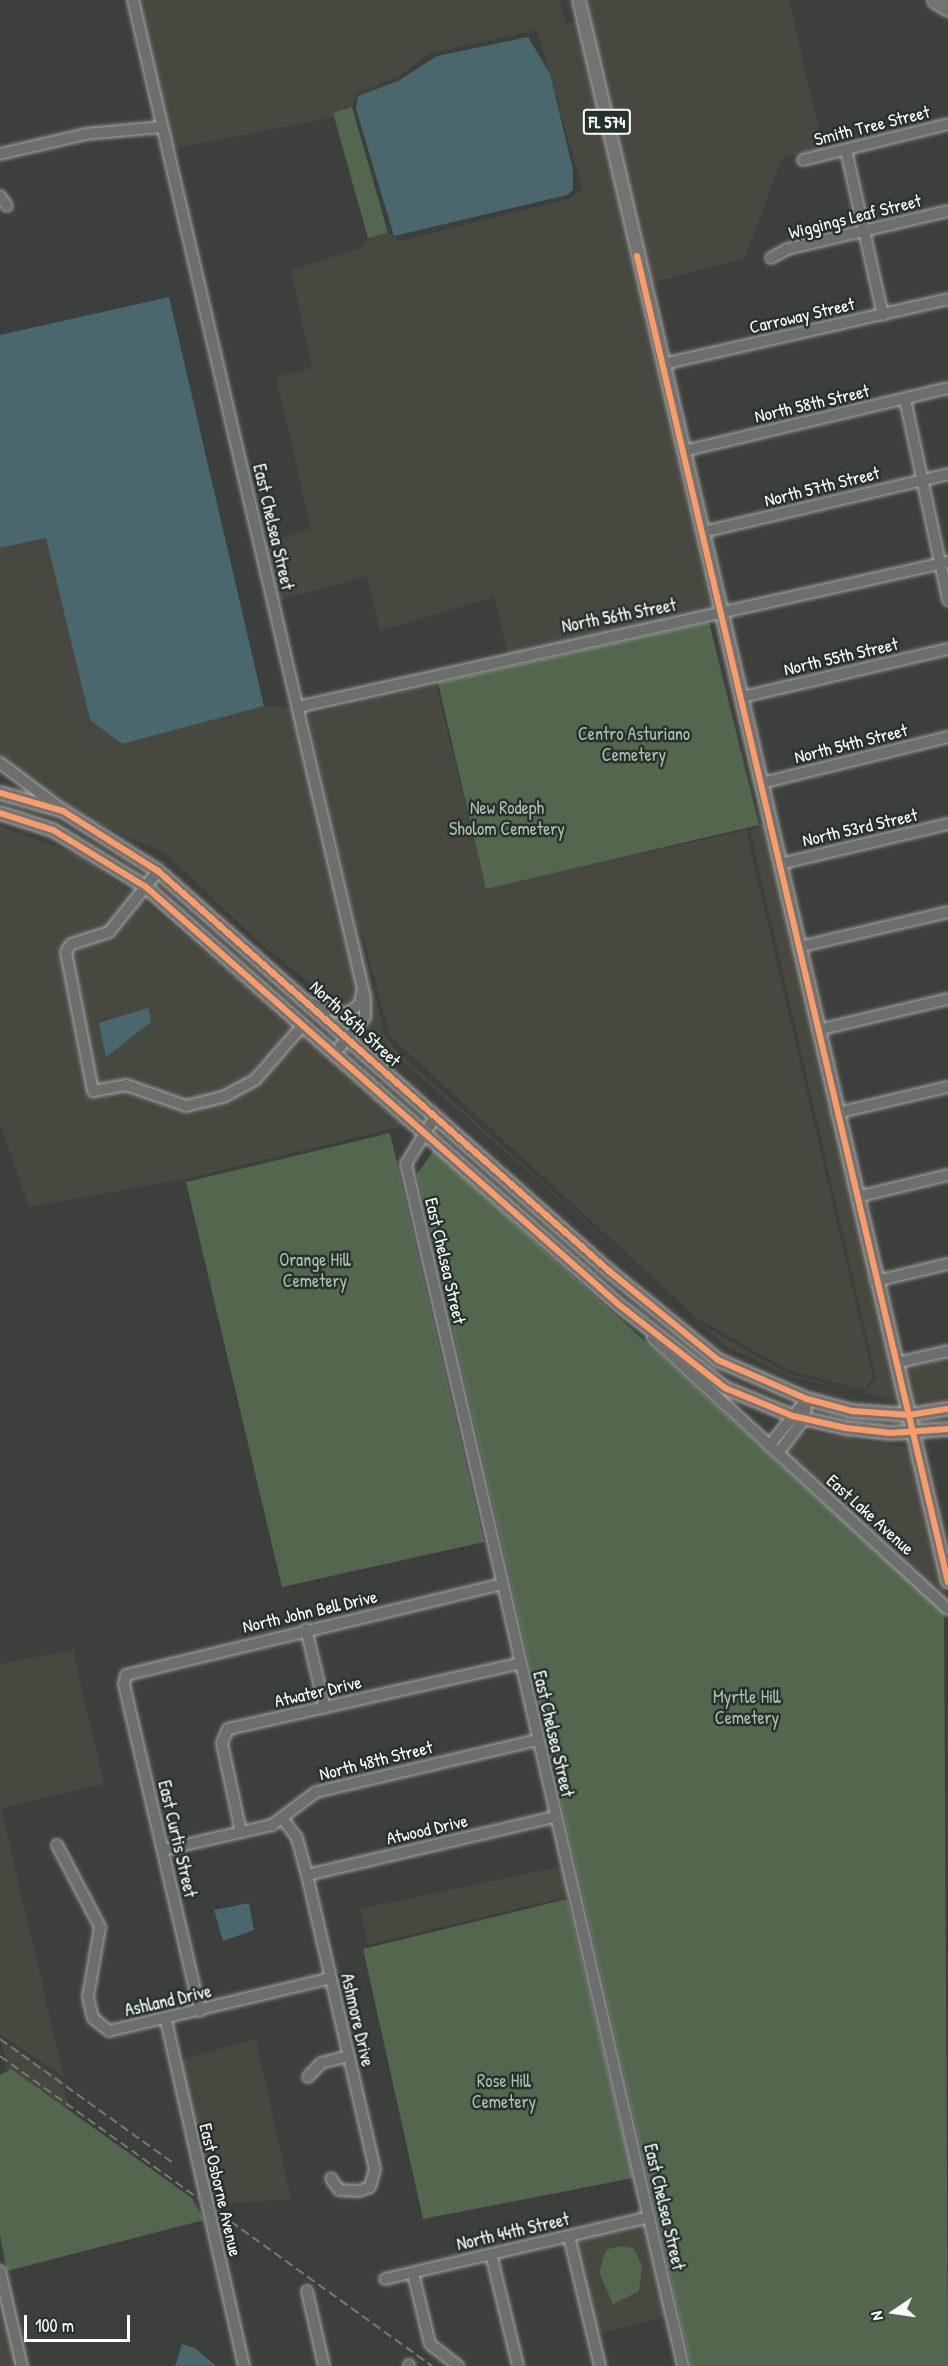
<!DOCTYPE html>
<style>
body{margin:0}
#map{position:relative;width:948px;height:2366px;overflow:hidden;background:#3c3f3b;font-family:"Patrick Hand",sans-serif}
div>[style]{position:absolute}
.built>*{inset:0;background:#474940}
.green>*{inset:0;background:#53674f}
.water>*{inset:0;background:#4a676d}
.roads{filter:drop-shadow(0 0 2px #a7a9a7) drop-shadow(0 0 2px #a7a9a7)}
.minor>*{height:10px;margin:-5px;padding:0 5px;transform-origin:5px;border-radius:5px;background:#6c6f6d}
.major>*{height:12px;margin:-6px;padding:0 6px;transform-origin:6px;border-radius:6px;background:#737471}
.highway>*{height:15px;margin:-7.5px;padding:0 7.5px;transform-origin:7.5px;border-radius:7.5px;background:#737471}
.rail>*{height:2px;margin-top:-1px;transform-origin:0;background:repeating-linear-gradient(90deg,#767876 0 9px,transparent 0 13.5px)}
.cycleway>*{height:6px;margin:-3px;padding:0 3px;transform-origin:3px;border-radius:3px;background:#fa9b69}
span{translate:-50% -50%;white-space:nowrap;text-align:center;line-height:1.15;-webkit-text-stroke:5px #26332d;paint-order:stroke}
.shield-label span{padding:2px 4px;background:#26332d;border:2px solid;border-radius:4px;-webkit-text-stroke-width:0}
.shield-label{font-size:16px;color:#fff;font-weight:700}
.street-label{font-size:18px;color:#fff}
.park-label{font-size:18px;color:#b3bdb1}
.north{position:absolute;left:864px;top:2282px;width:60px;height:60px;-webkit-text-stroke:4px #26332d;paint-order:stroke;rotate:257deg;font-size:16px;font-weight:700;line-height:24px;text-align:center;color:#fff}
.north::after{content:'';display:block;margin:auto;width:21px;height:27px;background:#fff;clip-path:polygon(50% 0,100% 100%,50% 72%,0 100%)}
.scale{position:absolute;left:24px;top:2315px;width:106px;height:27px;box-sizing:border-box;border:3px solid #fff;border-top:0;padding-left:8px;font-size:18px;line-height:21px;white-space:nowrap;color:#fff;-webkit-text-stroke:4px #26332d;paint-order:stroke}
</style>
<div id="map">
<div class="built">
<i style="clip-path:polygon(137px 0,560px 0,566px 24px,579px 21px,718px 611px,508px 654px,494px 597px,380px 631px,367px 576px,277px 601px,264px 543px,311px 529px,276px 377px,312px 368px,291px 270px,359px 249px,368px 238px,388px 233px,400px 241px,568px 199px,583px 190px,537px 30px,430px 53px,398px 77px,357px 93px,352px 107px,334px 117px,172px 149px)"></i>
<i style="clip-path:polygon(589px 0,789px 0,823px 148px,782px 158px,745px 258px,648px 284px,587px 19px,592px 18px)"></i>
<i style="clip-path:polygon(46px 538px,90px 720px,122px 744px,264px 706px,294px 707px,358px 987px,357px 1000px,343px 1010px,260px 943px,166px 854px,77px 814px,0 758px,0 548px)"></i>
<i style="clip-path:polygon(720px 619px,901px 1401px,790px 1377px,725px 1346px,699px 1323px,786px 1373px,864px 1393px,876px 1378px,750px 830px,762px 824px,713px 620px)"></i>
<i style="clip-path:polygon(436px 685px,486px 888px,746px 830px,873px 1377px,864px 1390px,788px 1370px,697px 1318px,389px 1035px,363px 934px,358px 935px,308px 715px)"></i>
<i style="clip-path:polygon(0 826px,76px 854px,134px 894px,107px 929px,62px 951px,89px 1092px,126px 1089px,184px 1110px,224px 1101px,257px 1083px,300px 1032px,404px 1126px,185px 1179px,29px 1207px,0 1123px)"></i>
<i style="clip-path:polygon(141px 899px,295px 1027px,237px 1089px,186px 1102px,128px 1082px,96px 1086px,70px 953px,110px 935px)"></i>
<i style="clip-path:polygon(361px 937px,385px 1036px,394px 1048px,673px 1300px,363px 1026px,370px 1012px,356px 938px)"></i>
<i style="clip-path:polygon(948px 1355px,948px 1400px,910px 1402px,901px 1366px)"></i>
<i style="clip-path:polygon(800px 1431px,911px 1448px,948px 1604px,783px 1453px)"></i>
<i style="clip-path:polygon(73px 1650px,104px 1784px,1px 1808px,64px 2077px,0 2034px,0 1664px)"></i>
<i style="clip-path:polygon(563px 1866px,570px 1896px,368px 1945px,360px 1909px)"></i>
<i style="clip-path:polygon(0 2038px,62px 2080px,69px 2110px,8px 2071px)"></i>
<i style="clip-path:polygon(256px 2039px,291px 2199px,210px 2205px,179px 2060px)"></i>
<i style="clip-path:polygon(646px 2222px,668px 2316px,597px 2334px,574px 2239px)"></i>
<i style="clip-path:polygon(0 2271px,22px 2366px,0 2366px)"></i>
</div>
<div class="green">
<i style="clip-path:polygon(352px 107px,388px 233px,368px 238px,333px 113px)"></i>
<i style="clip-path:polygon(709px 622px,759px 825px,486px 889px,438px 683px)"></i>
<i style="clip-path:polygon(390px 1133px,484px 1542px,282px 1587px,186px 1182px)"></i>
<i style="clip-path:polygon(434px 1150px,944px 1613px,948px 2366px,691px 2366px,417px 1174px)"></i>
<i style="clip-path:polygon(567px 1899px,633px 2178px,423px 2219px,363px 1949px)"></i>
<i style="clip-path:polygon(11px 2069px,192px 2198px,204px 2220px,7px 2271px,0 2235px,0 2075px)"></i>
<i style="clip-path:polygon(619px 2246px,633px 2248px,642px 2265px,639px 2291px,613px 2304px,599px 2272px,606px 2250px)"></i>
</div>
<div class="water">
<i style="clip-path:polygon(528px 37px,550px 74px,573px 170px,573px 190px,567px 195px,394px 236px,356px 109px,358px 96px,398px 81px,437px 56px)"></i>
<i style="clip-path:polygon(169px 297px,264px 706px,122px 744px,90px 720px,46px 538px,0 548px,0 335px)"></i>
<i style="clip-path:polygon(148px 1008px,151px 1022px,106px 1057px,99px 1023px)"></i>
<i style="clip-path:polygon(249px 1903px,254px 1930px,223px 1941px,214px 1910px)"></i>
<i style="clip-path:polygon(182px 2344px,195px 2348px,216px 2366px,175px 2366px)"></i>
</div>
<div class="roads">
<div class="minor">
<i style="left:133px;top:0;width:1025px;rotate:76.91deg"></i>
<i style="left:365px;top:998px;width:19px;rotate:90deg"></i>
<i style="left:365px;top:1017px;width:47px;rotate:129.8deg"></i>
<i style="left:846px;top:150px;width:169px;rotate:77.4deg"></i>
<i style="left:0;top:154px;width:88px;rotate:-13.1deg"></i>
<i style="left:86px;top:134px;width:76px;rotate:-5.3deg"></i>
<i style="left:803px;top:160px;width:149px;rotate:-13.9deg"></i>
<i style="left:0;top:196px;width:12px;rotate:55deg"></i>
<i style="left:771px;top:258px;width:18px;rotate:-29deg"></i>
<i style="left:787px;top:249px;width:165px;rotate:-13.3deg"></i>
<i style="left:663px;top:364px;width:292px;rotate:-12.8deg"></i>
<i style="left:905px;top:399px;width:206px;rotate:77.9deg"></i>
<i style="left:684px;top:451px;width:271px;rotate:-13.4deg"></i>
<i style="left:703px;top:532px;width:252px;rotate:-13.3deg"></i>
<i style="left:742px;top:697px;width:212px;rotate:-13.1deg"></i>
<i style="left:298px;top:707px;width:666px;rotate:-12.58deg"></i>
<i style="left:0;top:763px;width:76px;rotate:37deg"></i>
<i style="left:762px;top:783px;width:192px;rotate:-13.9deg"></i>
<i style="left:780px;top:864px;width:173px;rotate:-13.4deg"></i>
<i style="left:158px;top:871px;width:78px;rotate:128.8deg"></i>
<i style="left:109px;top:932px;width:40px;rotate:162deg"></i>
<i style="left:71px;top:944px;width:9px;rotate:122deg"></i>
<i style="left:66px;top:952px;width:142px;rotate:79deg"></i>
<i style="left:93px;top:1091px;width:34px;rotate:-10deg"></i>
<i style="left:126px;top:1085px;width:64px;rotate:19.3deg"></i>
<i style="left:186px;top:1106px;width:38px;rotate:-14deg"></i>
<i style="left:223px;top:1097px;width:36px;rotate:-28deg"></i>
<i style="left:255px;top:1080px;width:73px;rotate:-48.9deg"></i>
<i style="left:799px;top:947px;width:153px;rotate:-13.2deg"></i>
<i style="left:310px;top:1003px;width:39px;rotate:17deg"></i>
<i style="left:347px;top:1014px;width:16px;rotate:-38deg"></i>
<i style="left:360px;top:1004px;width:11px;rotate:-80deg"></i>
<i style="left:818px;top:1030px;width:134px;rotate:-13.4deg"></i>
<i style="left:837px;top:1113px;width:114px;rotate:-13.2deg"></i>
<i style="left:435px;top:1117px;width:55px;rotate:121.7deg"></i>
<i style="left:406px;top:1164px;width:1234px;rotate:77.02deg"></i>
<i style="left:857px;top:1197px;width:94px;rotate:-13.6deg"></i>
<i style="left:876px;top:1281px;width:74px;rotate:-13.3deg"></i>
<i style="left:653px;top:1338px;width:401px;rotate:42.6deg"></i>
<i style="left:896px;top:1363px;width:53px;rotate:-13deg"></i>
<i style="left:769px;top:1446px;width:60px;rotate:-51deg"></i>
<i style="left:778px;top:1453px;width:43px;rotate:-52.6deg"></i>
<i style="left:804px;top:1419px;width:20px;rotate:-81deg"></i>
<i style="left:306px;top:1629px;width:81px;rotate:76.5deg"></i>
<i style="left:282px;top:1818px;width:25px;rotate:53deg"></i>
<i style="left:297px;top:1838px;width:38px;rotate:75deg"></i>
<i style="left:307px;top:1875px;width:302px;rotate:77deg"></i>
<i style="left:375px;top:2169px;width:19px;rotate:106deg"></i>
<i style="left:370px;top:2187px;width:12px;rotate:160deg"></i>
<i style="left:359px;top:2191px;width:20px;rotate:-177deg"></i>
<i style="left:339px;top:2190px;width:14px;rotate:-124deg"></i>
<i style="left:241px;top:1832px;width:91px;rotate:-102.1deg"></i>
<i style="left:222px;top:1743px;width:15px;rotate:-67deg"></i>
<i style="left:228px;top:1729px;width:299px;rotate:-12.7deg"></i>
<i style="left:57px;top:1845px;width:93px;rotate:62.3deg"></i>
<i style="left:100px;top:1927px;width:71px;rotate:99.7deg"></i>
<i style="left:88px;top:1997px;width:22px;rotate:77deg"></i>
<i style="left:93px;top:2018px;width:21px;rotate:39deg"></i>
<i style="left:109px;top:2031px;width:228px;rotate:-13.4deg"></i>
<i style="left:163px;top:1850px;width:112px;rotate:-12.9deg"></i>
<i style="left:272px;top:1825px;width:55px;rotate:-36.9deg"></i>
<i style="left:316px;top:1792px;width:227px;rotate:-13.2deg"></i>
<i style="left:307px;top:1875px;width:255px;rotate:-13.2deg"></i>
<i style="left:200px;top:2011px;width:335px;rotate:-103.1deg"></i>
<i style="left:124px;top:1685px;width:10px;rotate:-79deg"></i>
<i style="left:126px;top:1675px;width:387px;rotate:-13.6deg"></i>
<i style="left:166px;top:2020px;width:355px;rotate:77.3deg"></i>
<i style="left:308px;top:2077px;width:19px;rotate:-47deg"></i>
<i style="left:321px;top:2063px;width:29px;rotate:-14deg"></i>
<i style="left:569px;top:2236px;width:134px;rotate:76.6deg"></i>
<i style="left:491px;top:2254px;width:115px;rotate:76.4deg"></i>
<i style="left:0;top:2271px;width:98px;rotate:77deg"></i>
<i style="left:413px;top:2273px;width:73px;rotate:76.5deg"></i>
<i style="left:430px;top:2344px;width:36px;rotate:38deg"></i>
<i style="left:385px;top:2279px;width:271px;rotate:-13.2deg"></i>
<i style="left:307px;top:2291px;width:77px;rotate:77.2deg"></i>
<i style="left:409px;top:2365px;width:1px;rotate:90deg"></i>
</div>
<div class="major">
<i style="left:579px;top:0;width:1624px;rotate:76.87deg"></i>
<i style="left:0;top:793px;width:66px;rotate:15.9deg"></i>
<i style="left:63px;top:811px;width:112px;rotate:32.3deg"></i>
<i style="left:158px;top:871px;width:603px;rotate:41.57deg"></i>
<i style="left:609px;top:1271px;width:141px;rotate:39.2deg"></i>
<i style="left:718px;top:1360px;width:97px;rotate:23.7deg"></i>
<i style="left:807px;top:1399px;width:47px;rotate:14.9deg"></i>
<i style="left:852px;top:1411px;width:57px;rotate:4deg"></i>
<i style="left:909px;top:1415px;width:39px;rotate:-9deg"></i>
<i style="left:0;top:813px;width:56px;rotate:17.8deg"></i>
<i style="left:53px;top:830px;width:109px;rotate:31.5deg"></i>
<i style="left:146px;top:887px;width:630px;rotate:41.46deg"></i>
<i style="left:618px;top:1304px;width:136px;rotate:38.1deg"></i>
<i style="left:725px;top:1388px;width:74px;rotate:22.4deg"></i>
<i style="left:793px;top:1416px;width:54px;rotate:12.8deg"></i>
<i style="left:846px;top:1428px;width:45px;rotate:6.3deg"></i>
<i style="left:891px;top:1433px;width:57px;rotate:-4deg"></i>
</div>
<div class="highway">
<i style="left:935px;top:0;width:15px;rotate:32deg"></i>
</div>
</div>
<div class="rail">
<i style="left:0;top:2039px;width:211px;rotate:35.6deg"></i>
<i style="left:0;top:2056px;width:532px;rotate:35.66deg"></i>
</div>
<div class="cycleway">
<i style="left:637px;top:256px;width:1362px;rotate:76.8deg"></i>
<i style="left:0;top:793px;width:66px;rotate:15.9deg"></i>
<i style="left:63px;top:811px;width:112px;rotate:32.3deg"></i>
<i style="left:158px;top:871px;width:603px;rotate:41.57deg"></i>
<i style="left:609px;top:1271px;width:141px;rotate:39.2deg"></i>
<i style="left:718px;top:1360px;width:97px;rotate:23.7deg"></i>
<i style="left:807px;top:1399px;width:47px;rotate:14.9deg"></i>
<i style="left:852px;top:1411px;width:57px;rotate:4deg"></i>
<i style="left:909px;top:1415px;width:39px;rotate:-9deg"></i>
<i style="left:0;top:813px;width:56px;rotate:17.8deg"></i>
<i style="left:53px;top:830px;width:109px;rotate:31.5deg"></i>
<i style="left:146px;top:887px;width:630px;rotate:41.46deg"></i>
<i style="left:618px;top:1304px;width:136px;rotate:38.1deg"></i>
<i style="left:725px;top:1388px;width:74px;rotate:22.4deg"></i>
<i style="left:793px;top:1416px;width:54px;rotate:12.8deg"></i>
<i style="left:846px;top:1428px;width:45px;rotate:6.3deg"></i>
<i style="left:891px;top:1433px;width:57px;rotate:-4deg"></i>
</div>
<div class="shield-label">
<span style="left:607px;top:122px">FL 574</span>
</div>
<div class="street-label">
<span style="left:872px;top:126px;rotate:-14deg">Smith Tree Street</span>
<span style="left:855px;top:217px;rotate:-14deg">Wiggings Leaf Street</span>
<span style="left:802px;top:316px;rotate:-13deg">Carroway Street</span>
<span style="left:812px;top:404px;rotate:-13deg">North 58th Street</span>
<span style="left:822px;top:487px;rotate:-14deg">North 57th Street</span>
<span style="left:273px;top:527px;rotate:77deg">East Chelsea Street</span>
<span style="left:619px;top:616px;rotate:-11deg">North 56th Street</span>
<span style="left:841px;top:657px;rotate:-13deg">North 55th Street</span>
<span style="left:851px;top:744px;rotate:-14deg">North 54th Street</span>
<span style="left:860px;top:828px;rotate:-13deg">North 53rd Street</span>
<span style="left:355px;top:1024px;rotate:43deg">North 56th Street</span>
<span style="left:445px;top:1261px;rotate:77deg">East Chelsea Street</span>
<span style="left:870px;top:1515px;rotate:42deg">East Lake Avenue</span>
<span style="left:310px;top:1612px;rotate:-13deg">North John Bell Drive</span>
<span style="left:318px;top:1692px;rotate:-13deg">Atwater Drive</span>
<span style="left:553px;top:1734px;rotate:77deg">East Chelsea Street</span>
<span style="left:376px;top:1761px;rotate:-14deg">North 48th Street</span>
<span style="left:427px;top:1830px;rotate:-13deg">Atwood Drive</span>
<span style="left:177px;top:1839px;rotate:77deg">East Curtis Street</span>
<span style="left:168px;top:2001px;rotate:-13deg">Ashland Drive</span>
<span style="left:357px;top:2020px;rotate:77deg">Ashmore Drive</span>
<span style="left:220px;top:2190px;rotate:77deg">East Osborne Avenue</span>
<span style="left:664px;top:2207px;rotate:77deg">East Chelsea Street</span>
<span style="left:513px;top:2232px;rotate:-13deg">North 44th Street</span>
</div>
<div class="park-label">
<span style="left:634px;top:745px">Centro Asturiano<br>Cemetery</span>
<span style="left:507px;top:819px">New Rodeph<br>Sholom Cemetery</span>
<span style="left:315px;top:1271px">Orange Hill<br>Cemetery</span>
<span style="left:747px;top:1708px">Myrtle Hill<br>Cemetery</span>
<span style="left:504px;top:2092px">Rose Hill<br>Cemetery</span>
</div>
<div class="north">N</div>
<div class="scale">100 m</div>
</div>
